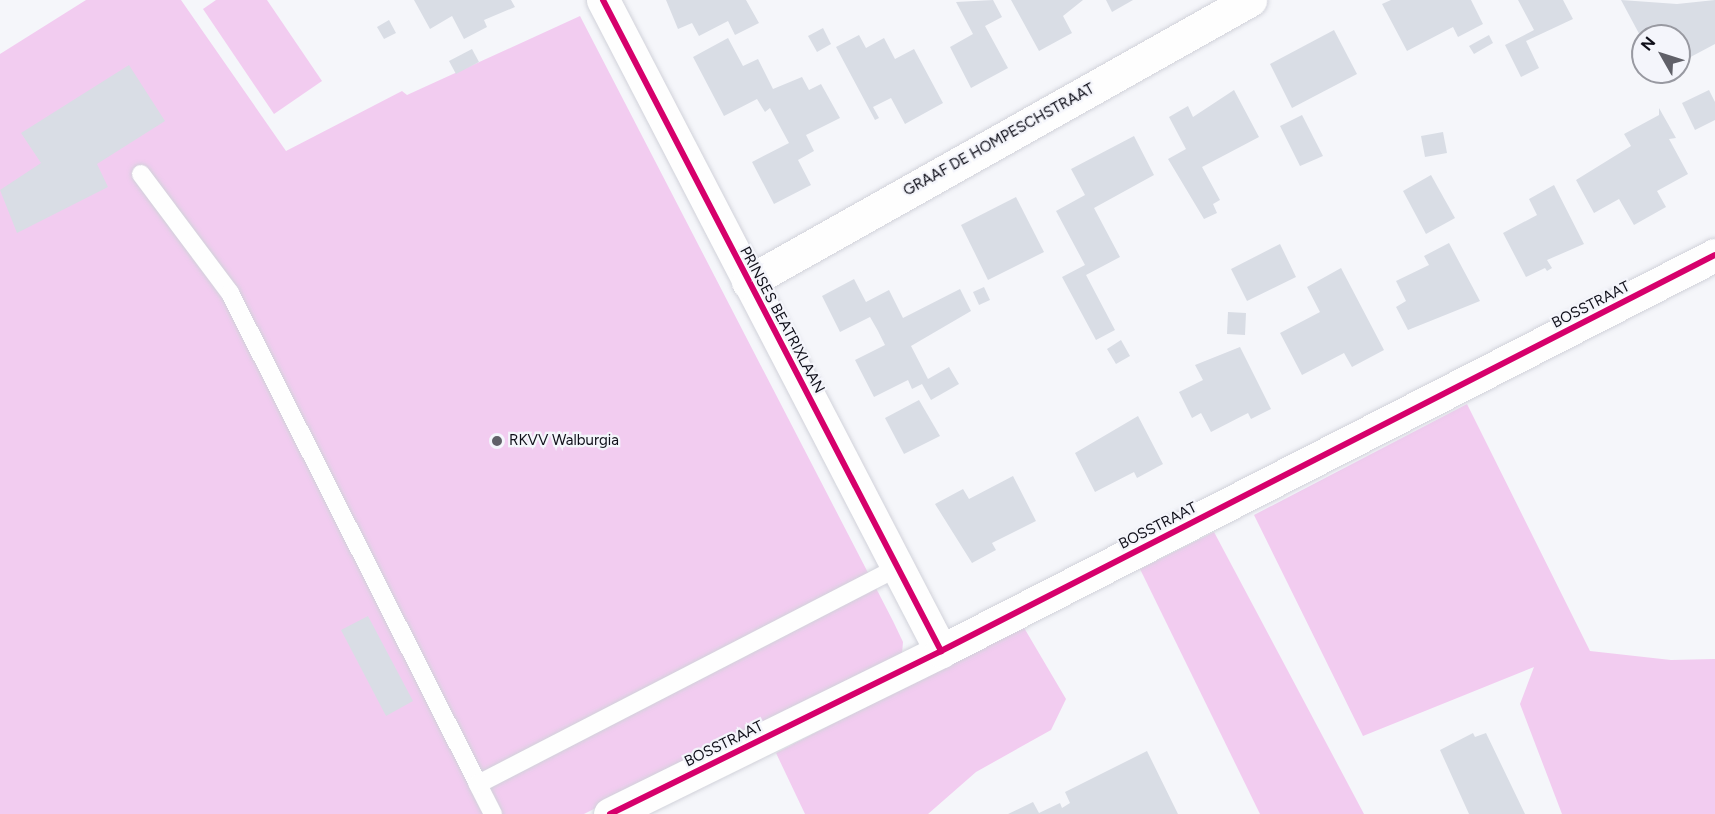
<!DOCTYPE html>
<style>
body{margin:0}
#map{position:relative;width:1715px;height:814px;overflow:hidden;background:#f5f6fa;font-family:Figtree,sans-serif}
div>[style]{position:absolute}
.green>*{inset:0;background:#f2ccf0}
.building>*{inset:0;background:#d9dde5}
.roads{filter:drop-shadow(0 0 2px #d1d2da) drop-shadow(0 0 2px #d1d2da)}
.service>*{height:18px;margin:-9px;padding:0 9px;transform-origin:9px;border-radius:9px;background:#fefefe}
.minor>*{height:33px;margin:-16.5px;padding:0 16.5px;transform-origin:16.5px;border-radius:16.5px;background:#fefefe}
.cycleway>*{height:6px;margin:-3px;padding:0 3px;transform-origin:3px;border-radius:3px;background:#d6006c}
.dots>*{width:16px;height:16px;translate:-50% -50%;box-sizing:border-box;border:3px solid #f4f5fb;border-radius:50%}
span{translate:-50% -50%;white-space:nowrap;text-align:center;line-height:1.15;-webkit-text-stroke:4.5px #f4f5fb;paint-order:stroke}
.street-label{font-size:15px;color:#0f0f19}
.poi-label{font-size:15px;color:#0f0f19}
.left{translate:0 -50%;text-align:left}
.north{position:absolute;left:1631px;top:24px;width:60px;height:60px;box-sizing:border-box;background:#f4f5fb;border:2px solid #9899a1;border-radius:50%;rotate:309deg;font-size:16px;font-weight:700;line-height:24px;text-align:center;color:#0f0f19}
.north::after{content:'';display:block;margin:auto;width:21px;height:27px;background:#606068;clip-path:polygon(50% 0,100% 100%,50% 72%,0 100%)}
</style>
<div id="map">
<div class="green">
<i style="clip-path:polygon(86px 0,181px 0,286px 151px,402px 91px,407px 95px,580px 16px,893px 621px,903px 642px,902px 654px,584px 814px,0 814px,0 54px)"></i>
<i style="clip-path:polygon(216px 0,267px 0,322px 81px,274px 114px,203px 9px)"></i>
<i style="clip-path:polygon(1467px 404px,1590px 651px,1671px 660px,1715px 659px,1715px 814px,1562px 814px,1520px 704px,1534px 667px,1363px 736px,1254px 515px)"></i>
<i style="clip-path:polygon(1214px 532px,1364px 814px,1260px 814px,1140px 569px)"></i>
<i style="clip-path:polygon(1023px 626px,1066px 699px,1051px 730px,976px 772px,928px 814px,805px 814px,776px 753px)"></i>
</div>
<div class="building">
<i style="clip-path:polygon(414px 0,511px 0,515px 7px,484px 20px,487px 27px,464px 39px,452px 16px,430px 29px)"></i>
<i style="clip-path:polygon(666px 0,746px 0,759px 23px,735px 35px,728px 21px,699px 36px,692px 23px,678px 29px)"></i>
<i style="clip-path:polygon(993px 0,1002px 17px,985px 26px,1008px 68px,971px 88px,950px 47px,973px 34px,956px 2px)"></i>
<i style="clip-path:polygon(1011px 0,1083px 0,1063px 16px,1072px 33px,1039px 51px)"></i>
<i style="clip-path:polygon(1106px 0,1133px 0,1112px 12px)"></i>
<i style="clip-path:polygon(1391px 0,1471px 0,1483px 24px,1458px 37px,1453px 27px,1407px 51px,1382px 4px)"></i>
<i style="clip-path:polygon(1518px 0,1563px 0,1573px 19px,1526px 41px,1539px 68px,1521px 77px,1505px 45px,1534px 30px)"></i>
<i style="clip-path:polygon(1621px 0,1677px 4px,1715px 0,1715px 44px,1683px 61px,1679px 36px,1643px 36px,1643px 41px)"></i>
<i style="clip-path:polygon(389px 20px,396px 33px,384px 39px,377px 27px)"></i>
<i style="clip-path:polygon(823px 28px,831px 44px,817px 52px,808px 36px)"></i>
<i style="clip-path:polygon(1334px 30px,1357px 74px,1292px 108px,1270px 64px)"></i>
<i style="clip-path:polygon(859px 35px,866px 48px,884px 38px,895px 59px,914px 49px,943px 103px,905px 124px,891px 98px,873px 107px,879px 118px,875px 120px,836px 47px)"></i>
<i style="clip-path:polygon(1489px 35px,1493px 43px,1474px 54px,1469px 46px)"></i>
<i style="clip-path:polygon(728px 38px,743px 66px,758px 59px,773px 89px,802px 77px,809px 90px,821px 84px,840px 118px,806px 135px,814px 151px,798px 160px,811px 185px,774px 204px,752px 162px,789px 143px,770px 108px,765px 112px,757px 99px,724px 116px,693px 57px)"></i>
<i style="clip-path:polygon(472px 49px,479px 62px,456px 74px,449px 61px)"></i>
<i style="clip-path:polygon(129px 65px,165px 121px,97px 164px,108px 187px,17px 233px,0 190px,41px 163px,21px 133px)"></i>
<i style="clip-path:polygon(1234px 90px,1259px 137px,1202px 167px,1220px 200px,1213px 204px,1217px 213px,1204px 219px,1168px 159px,1186px 149px,1169px 117px,1188px 106px,1193px 117px)"></i>
<i style="clip-path:polygon(1709px 90px,1715px 102px,1715px 120px,1695px 130px,1682px 103px)"></i>
<i style="clip-path:polygon(1659px 108px,1676px 138px,1669px 139px,1688px 174px,1657px 191px,1666px 207px,1634px 225px,1619px 199px,1594px 213px,1576px 180px,1631px 146px,1624px 134px,1659px 115px)"></i>
<i style="clip-path:polygon(1302px 115px,1323px 156px,1300px 166px,1280px 126px)"></i>
<i style="clip-path:polygon(1443px 132px,1447px 153px,1425px 157px,1421px 136px)"></i>
<i style="clip-path:polygon(1134px 136px,1154px 175px,1094px 208px,1120px 257px,1086px 275px,1115px 330px,1096px 340px,1062px 277px,1085px 265px,1056px 211px,1085px 195px,1071px 169px)"></i>
<i style="clip-path:polygon(1431px 175px,1455px 218px,1426px 234px,1403px 191px)"></i>
<i style="clip-path:polygon(1554px 185px,1584px 244px,1547px 260px,1552px 268px,1547px 271px,1545px 268px,1526px 277px,1503px 233px,1537px 215px,1529px 199px)"></i>
<i style="clip-path:polygon(1016px 197px,1044px 252px,988px 280px,961px 225px)"></i>
<i style="clip-path:polygon(1449px 243px,1480px 301px,1408px 330px,1396px 307px,1406px 301px,1396px 281px,1429px 265px,1424px 256px)"></i>
<i style="clip-path:polygon(1280px 244px,1296px 277px,1247px 301px,1231px 269px)"></i>
<i style="clip-path:polygon(1341px 268px,1384px 350px,1352px 367px,1344px 353px,1302px 375px,1280px 333px,1320px 312px,1307px 287px)"></i>
<i style="clip-path:polygon(854px 279px,866px 302px,889px 290px,903px 318px,960px 289px,971px 311px,911px 346px,928px 379px,949px 367px,959px 384px,931px 400px,922px 384px,912px 389px,908px 380px,874px 397px,855px 360px,885px 345px,878px 331px,870px 317px,840px 332px,822px 296px)"></i>
<i style="clip-path:polygon(984px 287px,990px 300px,979px 305px,973px 292px)"></i>
<i style="clip-path:polygon(1228px 312px,1246px 313px,1245px 335px,1227px 334px)"></i>
<i style="clip-path:polygon(1121px 340px,1130px 356px,1116px 364px,1107px 349px)"></i>
<i style="clip-path:polygon(1240px 347px,1271px 409px,1251px 419px,1248px 413px,1211px 432px,1201px 413px,1192px 418px,1179px 392px,1203px 380px,1195px 365px)"></i>
<i style="clip-path:polygon(919px 400px,940px 436px,904px 454px,885px 418px)"></i>
<i style="clip-path:polygon(1138px 416px,1163px 464px,1137px 478px,1134px 472px,1095px 492px,1075px 453px)"></i>
<i style="clip-path:polygon(1013px 476px,1036px 521px,992px 543px,996px 550px,972px 563px,935px 504px,963px 489px,969px 499px)"></i>
<i style="clip-path:polygon(368px 616px,413px 701px,386px 716px,341px 630px)"></i>
<i style="clip-path:polygon(1473px 733px,1475px 737px,1486px 733px,1525px 814px,1469px 814px,1440px 750px)"></i>
<i style="clip-path:polygon(1147px 751px,1178px 814px,1008px 814px,1033px 802px,1039px 813px,1060px 803px,1062px 808px,1070px 803px,1065px 792px)"></i>
</div>
<div class="roads">
<div class="service">
<i style="left:141px;top:174px;width:149px;rotate:53.2deg"></i>
<i style="left:230px;top:293px;width:550px;rotate:63.2deg"></i>
<i style="left:493px;top:814px;width:34px;rotate:-117deg"></i>
<i style="left:478px;top:784px;width:473px;rotate:-27.3deg"></i>
</div>
<div class="minor">
<i style="left:603px;top:0;width:734px;rotate:62.56deg"></i>
<i style="left:748px;top:282px;width:576px;rotate:-29.33deg"></i>
<i style="left:610px;top:814px;width:369px;rotate:-26.2deg"></i>
<i style="left:941px;top:651px;width:869px;rotate:-27.1deg"></i>
</div>
</div>
<div class="cycleway">
<i style="left:603px;top:0;width:734px;rotate:62.56deg"></i>
<i style="left:610px;top:814px;width:369px;rotate:-26.2deg"></i>
<i style="left:941px;top:651px;width:869px;rotate:-27.1deg"></i>
</div>
<div class="dots">
<i style="left:497px;top:441px;background:#606068"></i>
</div>
<div class="street-label">
<span style="left:999px;top:140px;rotate:-29deg">GRAAF DE HOMPESCHSTRAAT</span>
<span style="left:1591px;top:305px;rotate:-27deg">BOSSTRAAT</span>
<span style="left:782px;top:320px;rotate:62deg">PRINSES BEATRIXLAAN</span>
<span style="left:1158px;top:526px;rotate:-27deg">BOSSTRAAT</span>
<span style="left:724px;top:744px;rotate:-26deg">BOSSTRAAT</span>
</div>
<div class="poi-label">
<span class="left" style="left:509px;top:441px">RKVV Walburgia</span>
</div>
<div class="north">N</div>
</div>
